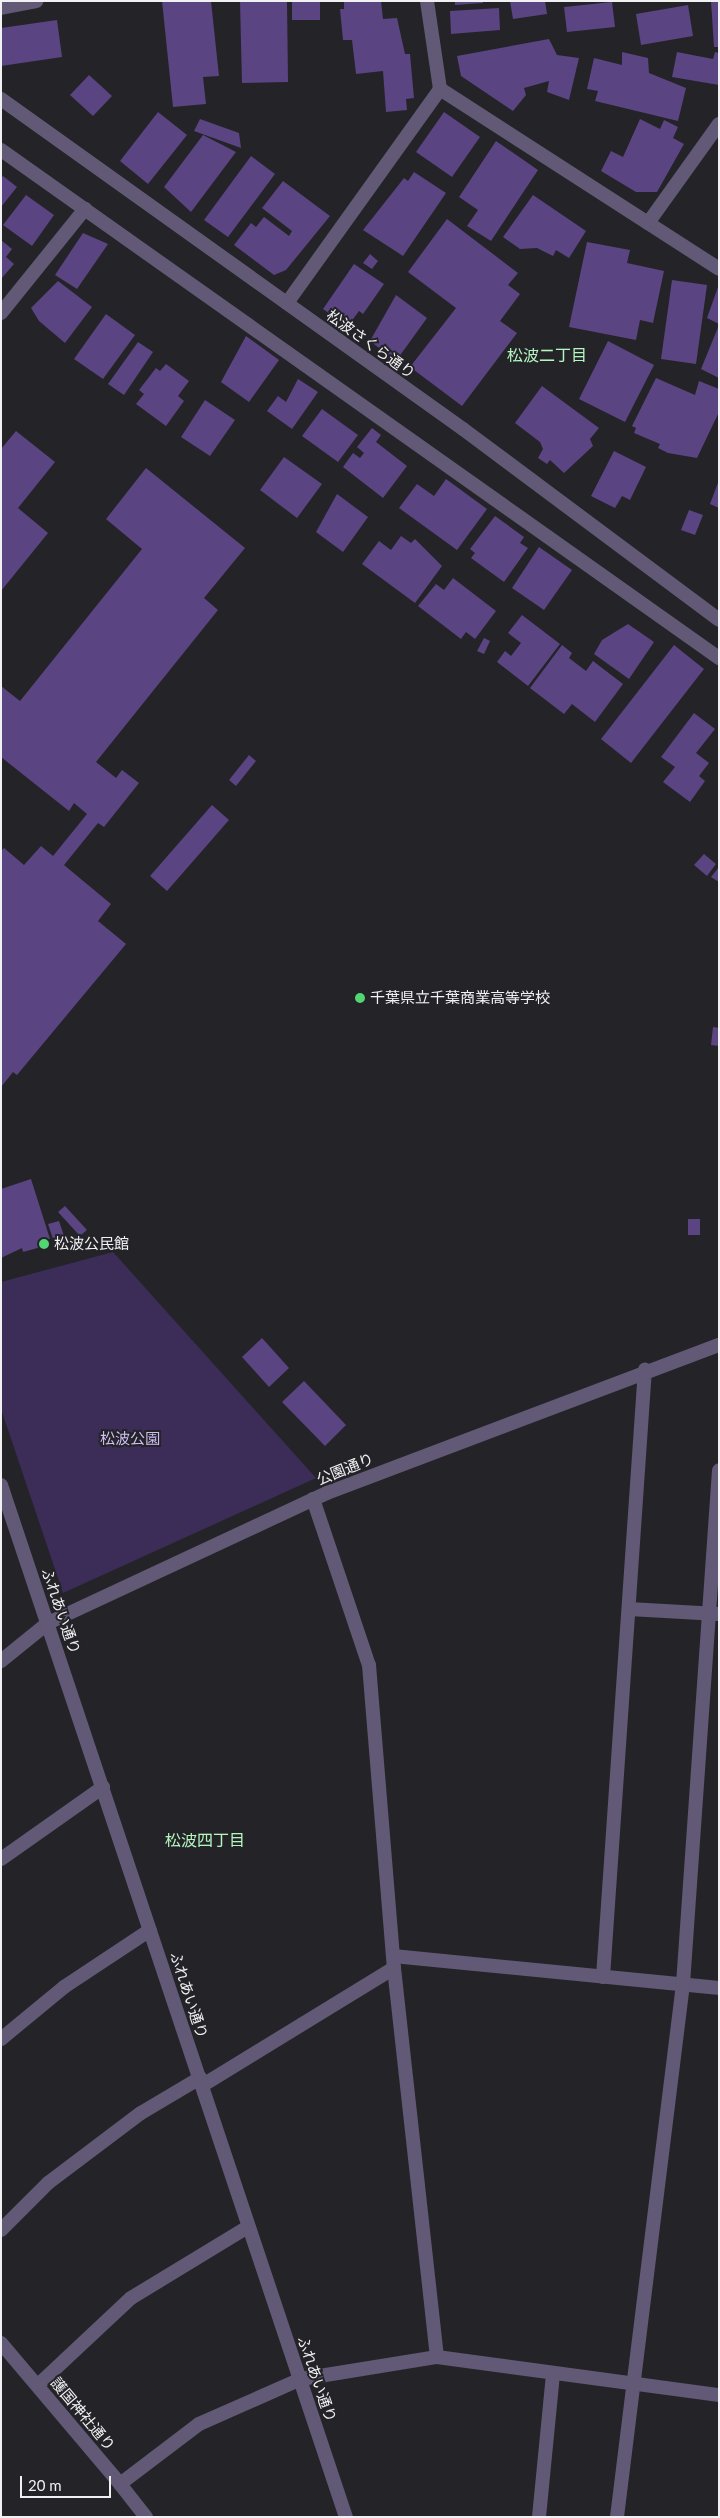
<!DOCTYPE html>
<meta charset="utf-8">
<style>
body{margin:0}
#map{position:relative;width:720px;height:2518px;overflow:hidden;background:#242328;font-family:Lato,"Noto Sans JP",sans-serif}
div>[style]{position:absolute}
.green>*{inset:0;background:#3c2d58}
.building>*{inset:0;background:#5a4482}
.minor>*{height:14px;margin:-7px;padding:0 7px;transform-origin:7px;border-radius:7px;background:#615975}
.tertiary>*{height:14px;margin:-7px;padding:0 7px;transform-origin:7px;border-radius:7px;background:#615975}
.dots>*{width:14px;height:14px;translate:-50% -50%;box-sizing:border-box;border:2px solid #242328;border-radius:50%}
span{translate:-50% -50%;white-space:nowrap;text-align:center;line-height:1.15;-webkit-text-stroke:4px #242328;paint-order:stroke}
.street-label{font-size:15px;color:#f1f0f3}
.poi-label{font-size:15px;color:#f1f0f3}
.left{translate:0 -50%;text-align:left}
.park-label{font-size:15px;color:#cfbef6}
.neighbourhood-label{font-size:16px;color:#b5f6bf}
.frame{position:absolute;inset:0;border:2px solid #f1f0f3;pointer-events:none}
.scale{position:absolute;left:20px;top:2476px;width:91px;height:22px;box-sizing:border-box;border:2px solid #f1f0f3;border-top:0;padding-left:6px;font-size:15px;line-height:18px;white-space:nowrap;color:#f1f0f3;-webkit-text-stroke:4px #242328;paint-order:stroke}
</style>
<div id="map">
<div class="green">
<i style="clip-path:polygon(113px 1252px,316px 1478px,63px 1593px,1px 1409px,1px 1282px)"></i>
</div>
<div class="building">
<i style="clip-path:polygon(162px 1px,211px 1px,219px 76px,203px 77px,206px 104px,173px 107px)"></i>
<i style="clip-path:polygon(240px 1px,287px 1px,288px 82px,242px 83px)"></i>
<i style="clip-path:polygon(292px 1px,320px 1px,320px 20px,292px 20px)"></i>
<i style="clip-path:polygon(381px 1px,383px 19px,397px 18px,405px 54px,410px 54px,414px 98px,406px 99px,407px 110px,386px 112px,383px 71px,356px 74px,352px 40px,343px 40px,340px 9px,344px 9px,344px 2px)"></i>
<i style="clip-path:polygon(455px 1px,483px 1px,483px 3px,455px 5px)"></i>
<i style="clip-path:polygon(510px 1px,545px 1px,547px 14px,513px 19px)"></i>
<i style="clip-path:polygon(711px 1px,719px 1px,719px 47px,714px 47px)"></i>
<i style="clip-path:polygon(612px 2px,615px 27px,567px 32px,564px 7px)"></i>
<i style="clip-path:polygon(688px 5px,693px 36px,641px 45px,636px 14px)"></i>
<i style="clip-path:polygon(499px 8px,500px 30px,451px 34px,450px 11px)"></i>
<i style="clip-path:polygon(57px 20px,62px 57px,1px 66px,1px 28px)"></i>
<i style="clip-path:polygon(549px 39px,557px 55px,579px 58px,569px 100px,547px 92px,549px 81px,524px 88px,526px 95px,513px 111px,461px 76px,457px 56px)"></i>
<i style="clip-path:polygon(622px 52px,648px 58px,649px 73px,686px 88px,678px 121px,595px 101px,598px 91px,587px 89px,594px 58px,622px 65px)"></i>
<i style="clip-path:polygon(677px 52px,713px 59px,715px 52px,719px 53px,719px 85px,672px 77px)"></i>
<i style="clip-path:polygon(89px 75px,112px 96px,93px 116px,70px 95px)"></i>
<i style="clip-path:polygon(158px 112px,187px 135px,148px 184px,120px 161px)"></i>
<i style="clip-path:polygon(444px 112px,480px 137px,452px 177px,416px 152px)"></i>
<i style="clip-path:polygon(200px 119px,239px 133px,241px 148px,194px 131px)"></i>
<i style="clip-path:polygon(640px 119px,660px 129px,664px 120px,678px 127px,673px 138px,684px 144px,657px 192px,636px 192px,601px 171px,611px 151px,623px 157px)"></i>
<i style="clip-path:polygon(203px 135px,236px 152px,191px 212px,164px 187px)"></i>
<i style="clip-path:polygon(496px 141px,538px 170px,491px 241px,467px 226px,478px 210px,459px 197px)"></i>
<i style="clip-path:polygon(251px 156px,275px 174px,228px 237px,204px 220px)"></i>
<i style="clip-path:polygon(414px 172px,446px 193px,403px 256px,363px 230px,404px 178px,408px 181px)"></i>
<i style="clip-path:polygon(3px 176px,17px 187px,1px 207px,1px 178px)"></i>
<i style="clip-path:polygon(283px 181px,330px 216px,286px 270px,274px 275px,234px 245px,251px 223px,256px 227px,264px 217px,289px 236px,292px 231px,262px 208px)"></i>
<i style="clip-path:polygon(26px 195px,54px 215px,32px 246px,3px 225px)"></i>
<i style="clip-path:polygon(533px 195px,586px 231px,569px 258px,556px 250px,553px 256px,537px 248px,520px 249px,503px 237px)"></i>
<i style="clip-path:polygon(447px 219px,518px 273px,508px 285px,520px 294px,500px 321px,517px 333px,462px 406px,410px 367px,456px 308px,408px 272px)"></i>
<i style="clip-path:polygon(83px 233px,108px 244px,77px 289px,55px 275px)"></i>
<i style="clip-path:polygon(1px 240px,12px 249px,6px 257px,14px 264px,1px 279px)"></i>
<i style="clip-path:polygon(587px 242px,630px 250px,627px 263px,664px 271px,653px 323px,640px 320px,636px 340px,569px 327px)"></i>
<i style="clip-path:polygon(370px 254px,378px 261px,372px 269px,363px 263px)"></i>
<i style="clip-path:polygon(354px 264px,384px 284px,363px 314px,359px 311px,348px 326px,323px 309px)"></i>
<i style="clip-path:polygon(672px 280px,707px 285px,696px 364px,661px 359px)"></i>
<i style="clip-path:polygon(58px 281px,92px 307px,65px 343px,39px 321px,31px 308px)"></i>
<i style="clip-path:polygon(718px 287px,719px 287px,719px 324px,707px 318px)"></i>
<i style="clip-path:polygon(396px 295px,427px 318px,396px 361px,370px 341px)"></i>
<i style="clip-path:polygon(106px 314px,135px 335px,103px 379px,74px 359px)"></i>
<i style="clip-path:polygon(719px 325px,719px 378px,701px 369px)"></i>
<i style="clip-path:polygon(246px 336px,279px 360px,249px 402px,221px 382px)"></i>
<i style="clip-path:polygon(608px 341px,654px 365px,625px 422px,579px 399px)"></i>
<i style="clip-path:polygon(138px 342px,153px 352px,124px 395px,108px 384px)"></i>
<i style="clip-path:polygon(166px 364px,189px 381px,178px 396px,184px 401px,166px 426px,136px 404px,144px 394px,139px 390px,156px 368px,160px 371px)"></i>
<i style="clip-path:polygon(656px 378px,695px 395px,699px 381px,719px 389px,719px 412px,697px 458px,668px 453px,658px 448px,660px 444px,634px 433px,636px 428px,632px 426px)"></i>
<i style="clip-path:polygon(298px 379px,318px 392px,292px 429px,267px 411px,278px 396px,286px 402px)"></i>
<i style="clip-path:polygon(542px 386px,599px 428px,590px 439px,593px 446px,564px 473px,550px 460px,547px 464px,538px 458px,543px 449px,540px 442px,515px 423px)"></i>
<i style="clip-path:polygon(205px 400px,235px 420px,210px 456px,181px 437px)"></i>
<i style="clip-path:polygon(322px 409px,358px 435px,338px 462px,302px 436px)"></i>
<i style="clip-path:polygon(372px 428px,381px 435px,376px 442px,407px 466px,383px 498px,343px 467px,353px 453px,360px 458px,364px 453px,357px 447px)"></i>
<i style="clip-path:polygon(16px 431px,55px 462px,18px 508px,48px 533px,1px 591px,1px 449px)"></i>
<i style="clip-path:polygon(614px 451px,646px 467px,630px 500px,622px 496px,615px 508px,591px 496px)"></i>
<i style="clip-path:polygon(284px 457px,322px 484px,297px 518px,260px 490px)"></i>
<i style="clip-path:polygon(146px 468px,245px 548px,204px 598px,218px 610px,96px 762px,116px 778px,122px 770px,139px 783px,104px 827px,98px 823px,64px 865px,111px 904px,98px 921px,126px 944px,17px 1075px,13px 1072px,1px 1087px,1px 851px,4px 848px,24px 865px,41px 846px,53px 856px,87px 814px,74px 803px,69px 811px,1px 757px,1px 686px,20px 701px,142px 549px,106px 519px)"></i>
<i style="clip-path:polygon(446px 479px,487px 509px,457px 550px,399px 508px,417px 484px,434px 496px)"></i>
<i style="clip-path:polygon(719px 480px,719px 508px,710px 504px)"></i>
<i style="clip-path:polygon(337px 494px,368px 517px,343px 552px,316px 532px)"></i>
<i style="clip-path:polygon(689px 510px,703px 515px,695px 535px,681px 530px)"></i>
<i style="clip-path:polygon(495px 516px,524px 537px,520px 543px,528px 548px,504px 582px,471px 558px,475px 553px,470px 549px)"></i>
<i style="clip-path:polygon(401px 536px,411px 543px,415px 539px,442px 566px,415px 603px,362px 564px,379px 541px,391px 550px)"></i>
<i style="clip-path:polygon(539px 547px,572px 570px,544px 610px,512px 588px)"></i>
<i style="clip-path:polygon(453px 578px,496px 611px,475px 639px,466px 632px,461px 639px,418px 606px,436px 584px,444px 590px)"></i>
<i style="clip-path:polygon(522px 615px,560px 644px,528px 686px,497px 662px,505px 651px,511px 656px,521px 643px,508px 633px)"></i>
<i style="clip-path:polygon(628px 624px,654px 642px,629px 679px,594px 654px,602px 640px)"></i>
<i style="clip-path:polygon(484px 638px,490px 641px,484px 654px,477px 651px)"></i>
<i style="clip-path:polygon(562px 645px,572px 653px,569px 658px,586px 671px,593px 661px,623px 684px,595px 722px,572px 704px,564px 714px,530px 688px)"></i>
<i style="clip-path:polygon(674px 645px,704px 669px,631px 763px,601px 739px)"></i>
<i style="clip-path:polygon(694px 713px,715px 729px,696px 753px,709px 763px,699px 776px,705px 781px,690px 802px,663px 782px,675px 767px,661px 757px)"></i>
<i style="clip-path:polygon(249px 755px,256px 761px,236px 786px,229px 780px)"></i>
<i style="clip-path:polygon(212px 805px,229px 820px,167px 891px,150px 876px)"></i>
<i style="clip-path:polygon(704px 854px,716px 864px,707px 876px,694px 865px)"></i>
<i style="clip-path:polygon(719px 867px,719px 882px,711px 877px)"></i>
<i style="clip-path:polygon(713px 1027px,719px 1028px,719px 1046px,711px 1045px)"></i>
<i style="clip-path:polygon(31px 1179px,50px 1239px,38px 1240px,41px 1247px,23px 1252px,22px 1248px,1px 1258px,1px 1189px)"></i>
<i style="clip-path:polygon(65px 1206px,87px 1230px,80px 1236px,58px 1212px)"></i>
<i style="clip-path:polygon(688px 1219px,700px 1219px,700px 1235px,688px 1235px)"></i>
<i style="clip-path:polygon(59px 1221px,67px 1245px,56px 1248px,48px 1224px)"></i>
<i style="clip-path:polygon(262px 1338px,289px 1368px,269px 1387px,242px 1357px)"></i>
<i style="clip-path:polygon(304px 1381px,346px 1425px,325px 1446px,282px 1402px)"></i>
</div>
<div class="minor">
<i style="left:1px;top:8px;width:36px;rotate:-11deg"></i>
<i style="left:440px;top:89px;width:332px;rotate:32.8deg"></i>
<i style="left:1px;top:150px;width:880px;rotate:35.28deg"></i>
<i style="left:648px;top:223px;width:122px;rotate:-54.4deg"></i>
<i style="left:287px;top:303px;width:263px;rotate:-54.4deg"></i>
<i style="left:440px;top:89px;width:89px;rotate:-98.4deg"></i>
<i style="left:1px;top:313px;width:134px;rotate:-51.1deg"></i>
<i style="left:313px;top:1499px;width:175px;rotate:71.4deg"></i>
<i style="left:369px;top:1665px;width:304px;rotate:85.3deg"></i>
<i style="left:394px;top:1968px;width:391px;rotate:83.7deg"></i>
<i style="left:629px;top:1609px;width:89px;rotate:3.2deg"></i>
<i style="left:1px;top:1661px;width:60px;rotate:-39deg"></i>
<i style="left:1px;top:1859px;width:125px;rotate:-35.2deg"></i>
<i style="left:393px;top:1956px;width:328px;rotate:5.6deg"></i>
<i style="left:603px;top:1977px;width:609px;rotate:-86.05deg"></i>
<i style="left:1px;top:2039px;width:82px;rotate:-39.5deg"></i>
<i style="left:64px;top:1987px;width:103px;rotate:-33.5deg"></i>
<i style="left:203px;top:2085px;width:224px;rotate:-31.5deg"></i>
<i style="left:1px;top:2230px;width:66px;rotate:-45deg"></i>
<i style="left:48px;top:2183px;width:116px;rotate:-37deg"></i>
<i style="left:141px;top:2113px;width:69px;rotate:-30.7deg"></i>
<i style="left:1px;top:2343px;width:185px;rotate:49.8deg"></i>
<i style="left:120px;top:2484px;width:99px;rotate:-37.2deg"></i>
<i style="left:199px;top:2424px;width:111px;rotate:-23.8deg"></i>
<i style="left:301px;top:2379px;width:138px;rotate:-9.2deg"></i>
<i style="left:437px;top:2357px;width:285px;rotate:7.7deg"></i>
<i style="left:38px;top:2385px;width:127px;rotate:-43.1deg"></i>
<i style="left:131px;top:2298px;width:135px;rotate:-31.3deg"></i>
<i style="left:120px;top:2484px;width:42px;rotate:51.8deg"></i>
<i style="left:539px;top:2517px;width:144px;rotate:-84.4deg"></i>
<i style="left:617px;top:2517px;width:537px;rotate:-82.94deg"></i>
<i style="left:683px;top:1984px;width:515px;rotate:-85.99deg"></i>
</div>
<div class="tertiary">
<i style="left:1px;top:99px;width:568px;rotate:35.54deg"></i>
<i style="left:463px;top:429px;width:319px;rotate:36.7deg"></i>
<i style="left:1px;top:1485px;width:1088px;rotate:71.52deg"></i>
<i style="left:48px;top:1623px;width:308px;rotate:-25deg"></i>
<i style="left:327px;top:1493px;width:419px;rotate:-20.7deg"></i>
</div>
<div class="dots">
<i style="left:360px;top:998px;background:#52d673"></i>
<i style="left:44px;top:1244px;background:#52d673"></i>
</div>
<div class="street-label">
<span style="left:371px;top:344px;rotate:36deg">松波さくら通り</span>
<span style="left:345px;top:1469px;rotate:-22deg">公園通り</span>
<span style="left:61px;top:1611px;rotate:71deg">ふれあい通り</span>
<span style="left:189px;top:1995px;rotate:72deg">ふれあい通り</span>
<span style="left:317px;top:2379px;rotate:71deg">ふれあい通り</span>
<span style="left:83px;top:2414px;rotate:50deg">護国神社通り</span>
</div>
<div class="poi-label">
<span class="left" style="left:370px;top:998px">千葉県立千葉商業高等学校</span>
<span class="left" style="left:54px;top:1244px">松波公民館</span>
</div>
<div class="park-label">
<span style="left:130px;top:1439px">松波公園</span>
</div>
<div class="neighbourhood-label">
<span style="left:547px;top:355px">松波二丁目</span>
<span style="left:205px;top:1840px">松波四丁目</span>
</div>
<div class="frame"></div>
<div class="scale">20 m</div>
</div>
